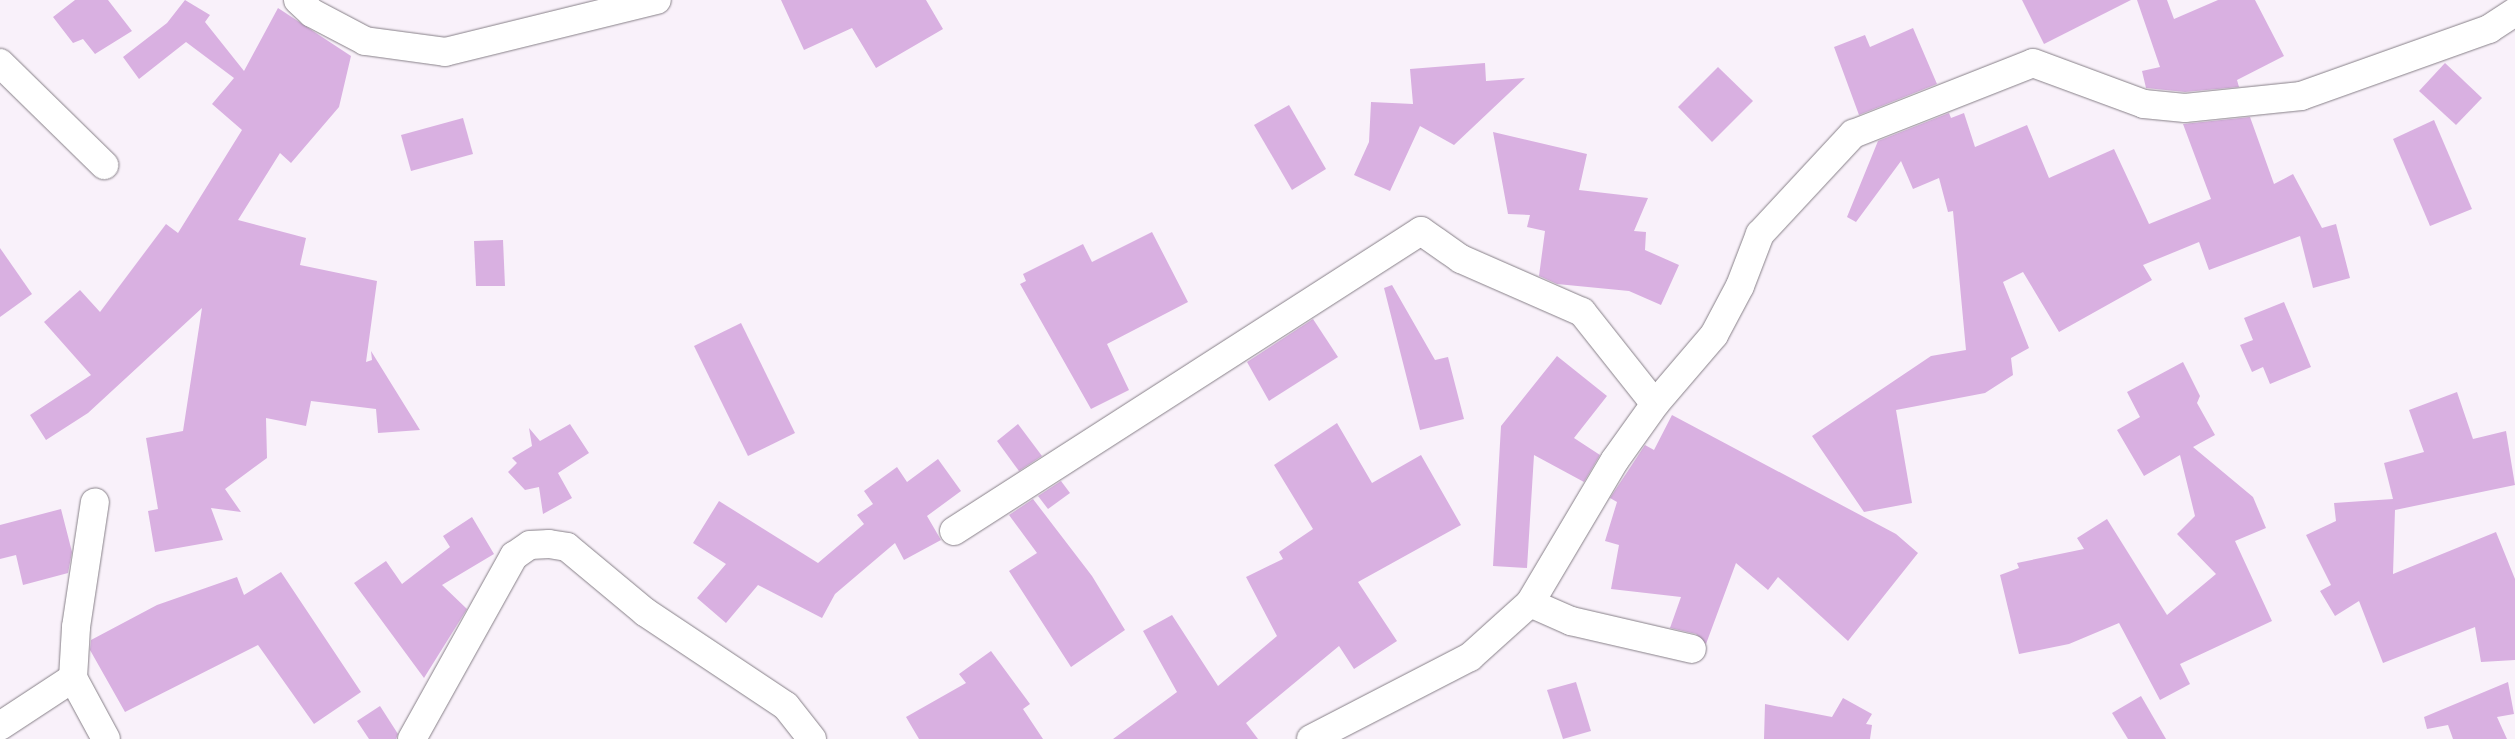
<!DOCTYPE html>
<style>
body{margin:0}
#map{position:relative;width:2515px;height:739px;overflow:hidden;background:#f9f1fa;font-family:"Source Sans 3",sans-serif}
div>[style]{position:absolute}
.building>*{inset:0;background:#d9b0e1}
.roads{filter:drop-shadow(0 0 1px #878088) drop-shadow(0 0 1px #878088)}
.minor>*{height:28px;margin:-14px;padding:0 14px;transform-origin:14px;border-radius:14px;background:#fff}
span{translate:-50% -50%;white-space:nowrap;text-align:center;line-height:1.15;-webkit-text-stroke:4px #fff;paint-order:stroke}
</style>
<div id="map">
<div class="building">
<i style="clip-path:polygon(75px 0,108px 0,132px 31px,95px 54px,83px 39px,73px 43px,53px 17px)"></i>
<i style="clip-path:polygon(185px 0,210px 15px,205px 22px,244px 71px,278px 8px,351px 56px,339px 107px,291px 163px,280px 153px,238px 220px,306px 238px,300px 265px,377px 281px,366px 362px,372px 360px,371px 351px,420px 430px,378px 433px,376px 409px,311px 401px,306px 426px,266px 418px,267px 458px,225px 489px,241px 512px,211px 508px,223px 540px,155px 552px,148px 511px,158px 509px,146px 438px,183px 431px,202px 308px,88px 413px,46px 440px,30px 415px,91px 375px,44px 322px,80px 290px,100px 312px,166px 224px,178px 233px,242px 130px,212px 104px,234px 78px,186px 42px,139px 79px,123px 57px,167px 23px)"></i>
<i style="clip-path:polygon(781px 0,926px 0,943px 29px,876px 68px,852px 28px,804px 50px)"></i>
<i style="clip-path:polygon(2022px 0,2131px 0,2044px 44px)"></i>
<i style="clip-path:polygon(2137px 0,2167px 0,2174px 19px,2218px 0,2255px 0,2284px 56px,2237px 80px,2239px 87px,2185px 92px,2146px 88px,2142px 71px,2160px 67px)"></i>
<i style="clip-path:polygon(1913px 28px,1937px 84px,1859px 115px,1834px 47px,1865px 35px,1870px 47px)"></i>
<i style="clip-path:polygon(1485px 63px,1486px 81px,1525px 78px,1454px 145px,1420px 126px,1390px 191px,1354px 175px,1369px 142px,1371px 102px,1413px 104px,1410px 69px)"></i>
<i style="clip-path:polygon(2445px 63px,2482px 98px,2456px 125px,2419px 91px)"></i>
<i style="clip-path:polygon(1718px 67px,1753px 101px,1712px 142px,1678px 107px)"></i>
<i style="clip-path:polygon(1289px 105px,1326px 169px,1292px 190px,1254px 125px)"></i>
<i style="clip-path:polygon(1949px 113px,1951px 118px,1964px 113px,1975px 147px,2027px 125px,2049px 178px,2114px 149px,2149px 224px,2211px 199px,2183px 124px,2250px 117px,2274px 184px,2293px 174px,2322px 228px,2336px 224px,2350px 278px,2313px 288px,2300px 236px,2209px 270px,2199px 242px,2143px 265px,2152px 280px,2059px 332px,2023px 272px,2003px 282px,2029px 348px,2011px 358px,2013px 375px,1985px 393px,1896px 410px,1912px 503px,1864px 512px,1812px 436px,1931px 356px,1966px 350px,1953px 211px,1948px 212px,1939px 178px,1913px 189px,1901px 161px,1856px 222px,1847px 217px,1878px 141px)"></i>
<i style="clip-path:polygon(463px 118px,473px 154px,411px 171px,401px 135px)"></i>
<i style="clip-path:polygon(2434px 120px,2472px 209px,2430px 226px,2393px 139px)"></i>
<i style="clip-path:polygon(1493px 132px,1587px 154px,1579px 190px,1648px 198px,1634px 231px,1646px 232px,1645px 250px,1679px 265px,1661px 305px,1629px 291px,1557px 284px,1539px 276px,1545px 231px,1527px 227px,1530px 215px,1508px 214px)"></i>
<i style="clip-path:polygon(1152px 232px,1188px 302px,1107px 344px,1129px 390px,1091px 409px,1020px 284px,1026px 281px,1023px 274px,1083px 244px,1092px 262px)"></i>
<i style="clip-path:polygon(503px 240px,505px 286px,476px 286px,474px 241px)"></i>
<i style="clip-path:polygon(0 248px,32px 294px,0 317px)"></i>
<i style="clip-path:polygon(1392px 285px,1435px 360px,1448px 357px,1464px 419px,1420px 430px,1384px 288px)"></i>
<i style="clip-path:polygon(2284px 302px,2311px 367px,2270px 384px,2263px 367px,2252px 372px,2240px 345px,2253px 340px,2244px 318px)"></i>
<i style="clip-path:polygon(1313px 319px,1338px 357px,1269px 401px,1247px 362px)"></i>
<i style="clip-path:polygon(741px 323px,795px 433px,748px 456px,694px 346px)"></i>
<i style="clip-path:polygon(1557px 356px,1607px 396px,1574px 438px,1600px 455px,1584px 482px,1534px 455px,1527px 568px,1493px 566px,1501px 426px)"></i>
<i style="clip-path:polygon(2183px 362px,2200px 396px,2197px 403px,2215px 435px,2193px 447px,2253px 497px,2266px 528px,2235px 541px,2272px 621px,2180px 664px,2190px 684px,2160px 700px,2119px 623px,2069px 644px,2019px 654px,2000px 575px,2019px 568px,2017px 563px,2084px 549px,2077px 538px,2107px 519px,2167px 615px,2216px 574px,2177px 534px,2195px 516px,2180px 455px,2144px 476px,2117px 430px,2140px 417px,2127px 392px)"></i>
<i style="clip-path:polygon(2457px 392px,2473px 439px,2506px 431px,2515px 485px,2395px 510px,2393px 574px,2496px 532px,2515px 579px,2515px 660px,2481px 662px,2475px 627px,2383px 663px,2359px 601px,2335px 616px,2320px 591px,2331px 585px,2306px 535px,2336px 521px,2334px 503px,2393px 499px,2384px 463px,2424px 452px,2409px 410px)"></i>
<i style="clip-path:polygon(1672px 415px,1896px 534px,1918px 553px,1848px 641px,1778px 577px,1768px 590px,1736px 563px,1706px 644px,1696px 634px,1670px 628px,1681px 597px,1611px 589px,1619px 545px,1605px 541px,1617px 502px,1610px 498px,1645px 445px,1654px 450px)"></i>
<i style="clip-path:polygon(1337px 423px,1372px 483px,1421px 455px,1461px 525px,1358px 582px,1397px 641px,1354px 669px,1339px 646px,1246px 723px,1258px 739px,1113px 739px,1177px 692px,1143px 631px,1172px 615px,1218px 686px,1277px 636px,1246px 577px,1283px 559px,1279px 552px,1313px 529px,1274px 465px)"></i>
<i style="clip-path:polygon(570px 424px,589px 453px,558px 473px,572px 498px,543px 514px,539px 487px,525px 490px,508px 472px,517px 463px,512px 458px,532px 446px,529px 428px,540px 441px)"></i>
<i style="clip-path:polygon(1018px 424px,1042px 456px,1019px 471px,997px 441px)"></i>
<i style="clip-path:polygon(938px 459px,961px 491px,927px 516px,941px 540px,904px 560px,895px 543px,835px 594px,822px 618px,758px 585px,726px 623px,697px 598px,726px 564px,693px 543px,719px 501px,818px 563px,864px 524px,857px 515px,873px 504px,864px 491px,897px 467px,907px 482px)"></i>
<i style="clip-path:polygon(1061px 481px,1070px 493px,1048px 509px,1038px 496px)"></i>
<i style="clip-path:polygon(1033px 499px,1092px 576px,1125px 630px,1071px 667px,1009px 571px,1037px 553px,1009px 515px)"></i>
<i style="clip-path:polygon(61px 509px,72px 552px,68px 573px,23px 585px,16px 555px,0 559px,0 525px)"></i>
<i style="clip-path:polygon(472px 517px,494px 554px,442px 585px,467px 609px,424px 678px,354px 583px,386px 561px,402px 584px,450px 547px,443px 536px)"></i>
<i style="clip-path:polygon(281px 572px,361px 692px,314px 724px,258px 645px,125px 712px,90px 650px,91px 640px,157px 605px,237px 577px,244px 595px)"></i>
<i style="clip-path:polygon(991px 651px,1030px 704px,1023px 709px,1043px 739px,919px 739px,906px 717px,966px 683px,959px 674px)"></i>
<i style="clip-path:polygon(1576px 682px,1591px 731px,1563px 739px,1547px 690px)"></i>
<i style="clip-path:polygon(2508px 682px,2514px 714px,2497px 717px,2507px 739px,2453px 739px,2448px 725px,2427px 729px,2424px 717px)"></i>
<i style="clip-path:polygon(2141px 696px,2166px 739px,2128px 739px,2112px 713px)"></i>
<i style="clip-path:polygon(1843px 698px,1872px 714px,1866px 724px,1872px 725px,1870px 739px,1764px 739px,1765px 704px,1832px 717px)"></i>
<i style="clip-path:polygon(380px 706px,398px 734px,396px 739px,369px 739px,357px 721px)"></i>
</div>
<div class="roads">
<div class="minor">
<i style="left:298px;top:0;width:19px;rotate:43deg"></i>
<i style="left:312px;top:13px;width:60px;rotate:27.8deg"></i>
<i style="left:365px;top:41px;width:81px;rotate:7.8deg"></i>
<i style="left:445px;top:52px;width:218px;rotate:-13.8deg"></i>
<i style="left:0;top:63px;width:146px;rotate:44.4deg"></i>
<i style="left:954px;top:531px;width:555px;rotate:-32.72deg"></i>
<i style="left:1421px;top:231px;width:49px;rotate:35deg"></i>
<i style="left:1461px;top:259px;width:132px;rotate:23.7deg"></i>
<i style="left:1582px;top:312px;width:117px;rotate:51.6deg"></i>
<i style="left:1530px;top:603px;width:45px;rotate:23.7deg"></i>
<i style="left:1571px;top:621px;width:124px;rotate:13deg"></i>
<i style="left:73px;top:678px;width:51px;rotate:-86.6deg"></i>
<i style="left:76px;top:627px;width:126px;rotate:-81.4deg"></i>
<i style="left:0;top:726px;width:87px;rotate:-33.3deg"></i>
<i style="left:73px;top:678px;width:69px;rotate:61.6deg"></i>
<i style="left:412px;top:739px;width:210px;rotate:-60.9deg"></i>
<i style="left:514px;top:556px;width:19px;rotate:-35deg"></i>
<i style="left:530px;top:545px;width:19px;rotate:-3deg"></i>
<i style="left:549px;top:544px;width:18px;rotate:9deg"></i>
<i style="left:567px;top:547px;width:102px;rotate:39.8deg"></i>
<i style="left:645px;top:612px;width:169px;rotate:33.7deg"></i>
<i style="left:786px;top:706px;width:42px;rotate:51.8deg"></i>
<i style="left:1311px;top:739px;width:179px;rotate:-27.3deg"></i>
<i style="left:1470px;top:657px;width:81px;rotate:-42deg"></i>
<i style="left:1530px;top:603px;width:166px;rotate:-59.3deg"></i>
<i style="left:1615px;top:460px;width:69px;rotate:-54.5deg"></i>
<i style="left:1655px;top:404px;width:91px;rotate:-49.5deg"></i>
<i style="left:1714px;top:335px;width:55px;rotate:-62deg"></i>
<i style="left:1740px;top:286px;width:56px;rotate:-69deg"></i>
<i style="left:1760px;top:234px;width:137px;rotate:-47.1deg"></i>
<i style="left:1853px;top:134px;width:193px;rotate:-21.5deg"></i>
<i style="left:2033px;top:63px;width:118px;rotate:20.3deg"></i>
<i style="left:2144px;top:104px;width:41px;rotate:5.6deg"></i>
<i style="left:2185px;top:108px;width:117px;rotate:-5.9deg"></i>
<i style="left:2301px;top:96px;width:200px;rotate:-19.6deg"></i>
<i style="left:2489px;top:29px;width:31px;rotate:-33deg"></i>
</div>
</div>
</div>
